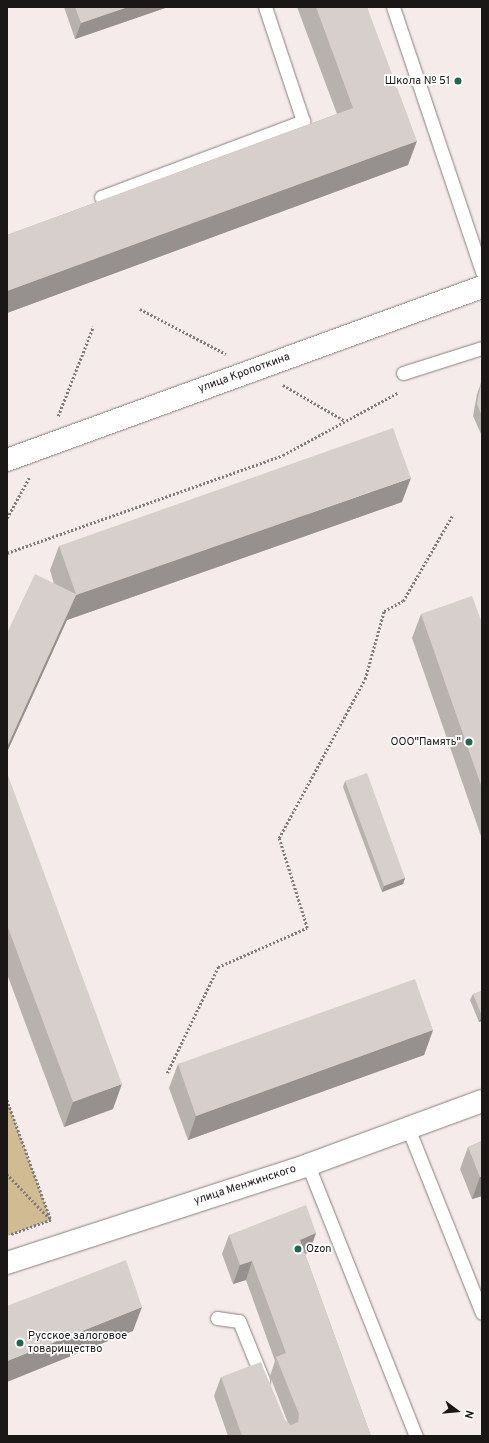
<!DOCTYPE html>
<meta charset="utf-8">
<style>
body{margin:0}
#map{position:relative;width:489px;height:1443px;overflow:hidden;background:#f4ebea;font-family:Overpass,sans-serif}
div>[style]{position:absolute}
.green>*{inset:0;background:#d0bb92}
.path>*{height:2.5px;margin-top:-1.25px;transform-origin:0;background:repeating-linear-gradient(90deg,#817b7a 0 2px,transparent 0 4px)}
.roads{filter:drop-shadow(0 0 1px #88807f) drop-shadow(0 0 1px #88807f)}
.service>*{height:13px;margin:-6.5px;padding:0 6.5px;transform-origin:6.5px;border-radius:6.5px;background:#fff}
.minor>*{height:22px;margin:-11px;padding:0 11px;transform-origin:11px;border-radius:11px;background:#fff}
.tertiary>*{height:22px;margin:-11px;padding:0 11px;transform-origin:11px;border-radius:11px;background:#fff}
.wall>*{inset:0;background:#b8b2af}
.shaded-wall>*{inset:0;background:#96918e}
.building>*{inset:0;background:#d6cfcb}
.dots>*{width:11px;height:11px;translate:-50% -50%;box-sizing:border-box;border:2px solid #fff;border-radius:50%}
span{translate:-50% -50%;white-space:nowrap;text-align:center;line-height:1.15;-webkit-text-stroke:3.5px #fff;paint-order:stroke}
.poi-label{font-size:11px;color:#1a1716}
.right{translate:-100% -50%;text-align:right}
.left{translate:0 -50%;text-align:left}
.street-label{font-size:11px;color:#1a1716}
.frame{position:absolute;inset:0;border:8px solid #1a1716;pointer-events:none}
.north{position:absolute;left:437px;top:1391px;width:40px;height:40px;-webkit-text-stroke:3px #fff;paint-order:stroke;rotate:106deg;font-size:11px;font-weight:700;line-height:16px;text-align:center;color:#1a1716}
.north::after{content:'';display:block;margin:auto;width:14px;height:18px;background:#1a1716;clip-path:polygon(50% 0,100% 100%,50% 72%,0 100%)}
</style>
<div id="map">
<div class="green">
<i style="clip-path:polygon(7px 1100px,51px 1220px,7px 1236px)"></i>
</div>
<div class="path">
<i style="left:140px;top:309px;width:97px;rotate:27.6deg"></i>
<i style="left:283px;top:385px;width:72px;rotate:30.1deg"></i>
<i style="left:58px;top:416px;width:96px;rotate:-68.5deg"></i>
<i style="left:7px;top:518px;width:46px;rotate:-61.2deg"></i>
<i style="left:7px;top:553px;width:293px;rotate:-19.5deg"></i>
<i style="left:283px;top:455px;width:132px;rotate:-28.5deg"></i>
<i style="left:167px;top:1073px;width:118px;rotate:-64.3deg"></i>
<i style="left:218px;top:967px;width:97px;rotate:-23.7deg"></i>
<i style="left:307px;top:928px;width:94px;rotate:-107.3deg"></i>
<i style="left:279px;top:838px;width:181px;rotate:-61.6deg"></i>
<i style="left:365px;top:679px;width:71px;rotate:-74.4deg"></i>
<i style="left:384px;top:611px;width:21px;rotate:-28deg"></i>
<i style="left:403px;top:601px;width:98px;rotate:-60deg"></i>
<i style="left:7px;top:1100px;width:128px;rotate:69.9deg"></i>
<i style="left:51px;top:1220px;width:44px;rotate:159.9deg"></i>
<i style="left:7px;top:1174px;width:61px;rotate:46.3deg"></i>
</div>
<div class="roads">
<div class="service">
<i style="left:393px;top:7px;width:279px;rotate:71.4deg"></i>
<i style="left:101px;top:197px;width:216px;rotate:-20.6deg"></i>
<i style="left:303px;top:121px;width:120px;rotate:-108.4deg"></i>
<i style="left:403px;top:373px;width:83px;rotate:-17.6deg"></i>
<i style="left:408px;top:1128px;width:199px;rotate:68.2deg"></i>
<i style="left:308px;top:1165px;width:292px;rotate:68.3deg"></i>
<i style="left:217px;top:1318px;width:22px;rotate:8deg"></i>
<i style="left:239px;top:1321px;width:64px;rotate:67.9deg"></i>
</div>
<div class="minor">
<i style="left:7px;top:1263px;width:317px;rotate:-18deg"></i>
<i style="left:308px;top:1165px;width:185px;rotate:-20.2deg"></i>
</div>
<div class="tertiary">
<i style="left:7px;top:460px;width:506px;rotate:-20.01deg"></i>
</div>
</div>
<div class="wall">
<i style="clip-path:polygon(64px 7px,168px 7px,75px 39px)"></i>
<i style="clip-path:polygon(297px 7px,367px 7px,408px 165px,7px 313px,7px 235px,337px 114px)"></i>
<i style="clip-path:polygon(482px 382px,482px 435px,481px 434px,473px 416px,477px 394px,481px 383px)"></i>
<i style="clip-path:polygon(402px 502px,67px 620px,7px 752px,7px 633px,54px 584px,50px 570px,59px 546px)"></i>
<i style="clip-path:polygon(421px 614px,482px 623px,482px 839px,412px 638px)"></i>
<i style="clip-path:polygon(7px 773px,113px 1109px,64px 1127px,7px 974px)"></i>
<i style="clip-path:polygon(345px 781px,405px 878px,403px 884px,382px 892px,343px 787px)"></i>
<i style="clip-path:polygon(482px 991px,482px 1021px,479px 1022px,470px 1000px,473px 994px)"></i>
<i style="clip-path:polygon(433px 1030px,424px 1055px,188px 1140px,169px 1088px,178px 1064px)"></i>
<i style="clip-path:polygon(482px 1141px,482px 1196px,472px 1199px,460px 1169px,468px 1147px)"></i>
<i style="clip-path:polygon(316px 1233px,309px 1252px,305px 1254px,371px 1436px,228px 1436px,214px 1396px,221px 1377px,288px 1423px,270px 1376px,275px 1361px,246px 1280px,233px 1284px,222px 1254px,229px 1235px)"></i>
</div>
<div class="shaded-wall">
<i style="clip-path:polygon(128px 7px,168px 7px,75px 39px,81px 23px)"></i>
<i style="clip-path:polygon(417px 141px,408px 165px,7px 313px,7px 291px)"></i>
<i style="clip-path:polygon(411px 478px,402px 502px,67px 620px,7px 752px,7px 747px,76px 595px)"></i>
<i style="clip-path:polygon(405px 878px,403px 884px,382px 892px,384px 886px)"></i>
<i style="clip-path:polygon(482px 1016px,482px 1021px,479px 1022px)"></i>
<i style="clip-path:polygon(433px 1030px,424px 1055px,188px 1140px,196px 1116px)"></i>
<i style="clip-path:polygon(122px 1084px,113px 1109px,64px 1127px,73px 1102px)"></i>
<i style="clip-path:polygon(482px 1176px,482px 1196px,472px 1199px,480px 1177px)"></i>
<i style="clip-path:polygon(316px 1233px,309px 1252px,293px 1259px,300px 1240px)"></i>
<i style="clip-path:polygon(252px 1261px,246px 1280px,233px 1284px,240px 1265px)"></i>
<i style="clip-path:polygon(142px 1307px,133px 1331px,7px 1382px,7px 1361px)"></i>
</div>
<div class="building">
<i style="clip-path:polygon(75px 7px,128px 7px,81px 23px)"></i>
<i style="clip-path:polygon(316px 7px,367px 7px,417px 141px,7px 291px,7px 235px,353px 108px)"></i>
<i style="clip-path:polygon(482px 382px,482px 416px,477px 404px,481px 383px)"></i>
<i style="clip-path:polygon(393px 428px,411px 478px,76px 595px,7px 747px,7px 633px,35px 574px,76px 594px,59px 546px)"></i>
<i style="clip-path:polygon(472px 596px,482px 623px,482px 788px,421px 614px)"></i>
<i style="clip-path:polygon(7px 773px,122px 1084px,73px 1102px,7px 925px)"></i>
<i style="clip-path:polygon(367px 773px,405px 878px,384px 886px,345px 781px)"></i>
<i style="clip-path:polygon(415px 979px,433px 1030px,196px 1116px,178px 1064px)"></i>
<i style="clip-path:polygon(482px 991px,482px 1016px,473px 994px)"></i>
<i style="clip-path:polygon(482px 1141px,482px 1176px,480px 1177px,468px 1147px)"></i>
<i style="clip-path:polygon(306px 1205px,316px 1233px,300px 1240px,371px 1436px,242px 1436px,221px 1377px,261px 1362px,285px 1420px,291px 1425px,298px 1422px,299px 1414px,276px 1357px,286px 1353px,252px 1261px,240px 1265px,229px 1235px)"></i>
<i style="clip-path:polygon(126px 1260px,142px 1307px,7px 1361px,7px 1306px)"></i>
</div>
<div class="dots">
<i style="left:458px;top:81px;background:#27644f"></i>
<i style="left:469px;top:742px;background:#27644f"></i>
<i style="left:298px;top:1249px;background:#27644f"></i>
<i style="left:20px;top:1343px;background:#27644f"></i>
</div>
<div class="poi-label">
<span class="right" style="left:450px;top:81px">Школа № 51</span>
<span class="right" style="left:461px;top:742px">ООО"Память"</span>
<span class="left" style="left:306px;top:1249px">Ozon</span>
<span class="left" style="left:28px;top:1343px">Русское залоговое<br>товарищество</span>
</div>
<div class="street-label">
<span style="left:244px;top:373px;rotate:-20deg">улица Кропоткина</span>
<span style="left:245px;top:1185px;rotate:-18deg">улица Менжинского</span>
</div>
<div class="frame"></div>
<div class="north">N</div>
</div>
